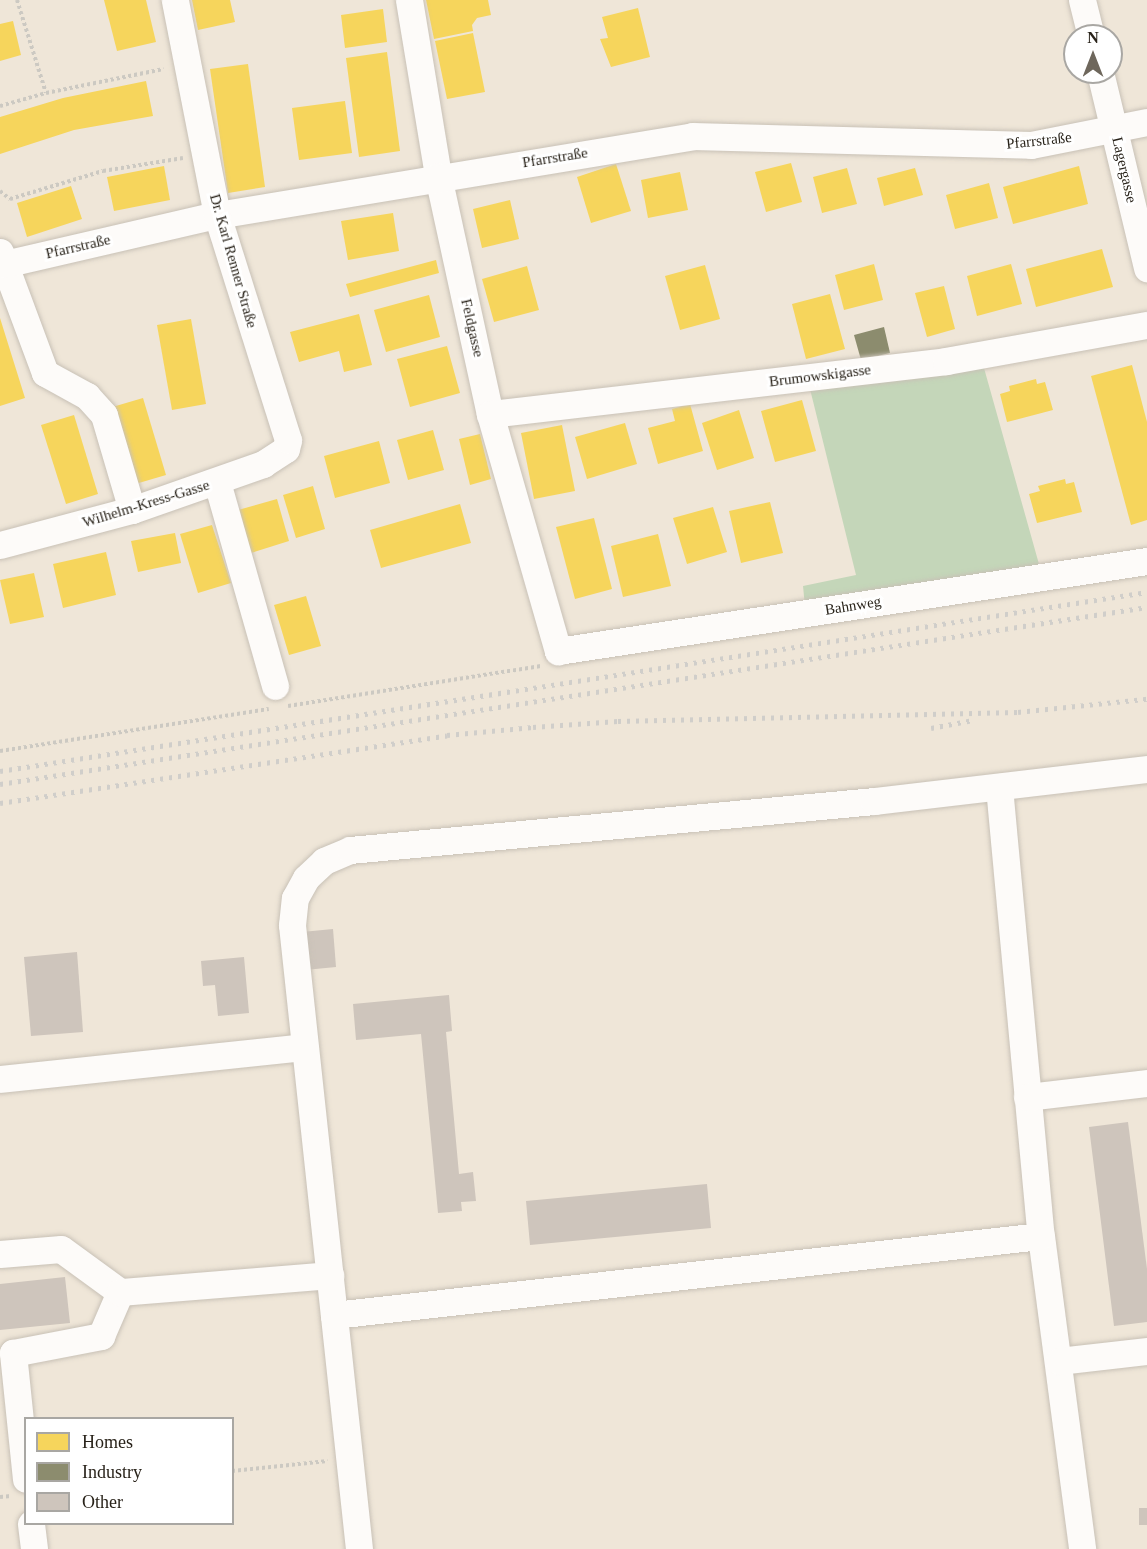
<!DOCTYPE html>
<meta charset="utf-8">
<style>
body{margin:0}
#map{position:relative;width:1147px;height:1549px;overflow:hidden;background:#efe6d8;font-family:"Times New Roman",serif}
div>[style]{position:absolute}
.green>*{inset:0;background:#c4d6b9}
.homes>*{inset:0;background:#f6d55c}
.industry>*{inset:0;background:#8c8c6e}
.building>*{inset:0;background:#cec5bc}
.path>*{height:4px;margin-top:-2px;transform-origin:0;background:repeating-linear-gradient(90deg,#ccc9c2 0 3px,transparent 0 6px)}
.roads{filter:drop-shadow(0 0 2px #c8c1b6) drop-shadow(0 0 2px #c8c1b6)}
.minor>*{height:27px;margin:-13.5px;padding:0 13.5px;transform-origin:13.5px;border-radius:13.5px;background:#fdfbf9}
.rail>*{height:4.5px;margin-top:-2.25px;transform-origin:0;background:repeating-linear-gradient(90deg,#d0ceca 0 3px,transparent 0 9px)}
span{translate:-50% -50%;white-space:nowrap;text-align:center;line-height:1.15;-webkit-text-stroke:6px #fff;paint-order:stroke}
.street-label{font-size:15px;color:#29231a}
.legend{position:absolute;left:24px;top:1417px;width:210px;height:108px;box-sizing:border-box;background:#fff;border:2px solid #a9a7a3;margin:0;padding:8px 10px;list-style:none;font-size:18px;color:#29231a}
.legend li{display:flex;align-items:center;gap:12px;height:30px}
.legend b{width:30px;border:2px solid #a9a7a3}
.north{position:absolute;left:1063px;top:24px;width:60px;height:60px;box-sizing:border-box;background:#fff;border:2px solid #a9a7a3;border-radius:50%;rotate:0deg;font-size:16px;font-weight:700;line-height:24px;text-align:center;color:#29231a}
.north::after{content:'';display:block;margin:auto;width:21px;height:27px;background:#6e675c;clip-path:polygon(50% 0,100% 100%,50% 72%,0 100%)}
</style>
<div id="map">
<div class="green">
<i style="clip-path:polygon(984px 368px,1044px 582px,806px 617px,803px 586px,856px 575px,810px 389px)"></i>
</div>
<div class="homes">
<i style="clip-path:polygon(104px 0,146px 0,156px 42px,117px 51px)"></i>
<i style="clip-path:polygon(192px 0,230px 0,235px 22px,198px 30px)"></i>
<i style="clip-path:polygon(426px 0,488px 0,491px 15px,477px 18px,472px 25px,473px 31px,434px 39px)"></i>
<i style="clip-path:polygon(638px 8px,650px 57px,611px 67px,600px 39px,608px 38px,602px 17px)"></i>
<i style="clip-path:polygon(383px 9px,387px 42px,345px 48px,341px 15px)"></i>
<i style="clip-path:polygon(13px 21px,21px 55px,0 61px,0 24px)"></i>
<i style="clip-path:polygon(473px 33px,485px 92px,447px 99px,435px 41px)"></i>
<i style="clip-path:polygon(387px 52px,400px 151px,359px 157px,346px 58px)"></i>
<i style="clip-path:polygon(248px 64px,265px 187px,228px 193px,210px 69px)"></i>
<i style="clip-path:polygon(146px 81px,153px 116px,74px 130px,0 154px,0 117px,63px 98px)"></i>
<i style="clip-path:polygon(345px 101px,352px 153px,299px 160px,292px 108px)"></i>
<i style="clip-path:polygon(791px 163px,802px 202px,766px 212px,755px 172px)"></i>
<i style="clip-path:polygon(616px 164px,631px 211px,591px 223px,577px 177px)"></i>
<i style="clip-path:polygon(164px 166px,170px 200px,114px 211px,107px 177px)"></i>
<i style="clip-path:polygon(1079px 166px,1088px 204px,1013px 224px,1003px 187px)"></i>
<i style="clip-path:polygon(847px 168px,857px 204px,822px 213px,813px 177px)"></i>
<i style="clip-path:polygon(915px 168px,923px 195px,884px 206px,877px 178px)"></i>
<i style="clip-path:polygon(680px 172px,688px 210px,648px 218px,641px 180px)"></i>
<i style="clip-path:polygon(989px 183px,998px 218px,955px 229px,946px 195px)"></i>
<i style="clip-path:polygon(71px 186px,82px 219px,27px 237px,17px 203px)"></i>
<i style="clip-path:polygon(510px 200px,519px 239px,482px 248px,473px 209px)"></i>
<i style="clip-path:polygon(393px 213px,399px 251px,348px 260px,341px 221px)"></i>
<i style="clip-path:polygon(1102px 249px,1113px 287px,1036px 307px,1026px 269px)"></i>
<i style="clip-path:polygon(436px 260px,439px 273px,350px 297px,346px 284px)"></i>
<i style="clip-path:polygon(874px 264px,883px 300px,844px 310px,835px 275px)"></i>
<i style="clip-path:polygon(1011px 264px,1022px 304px,977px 316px,967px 276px)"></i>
<i style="clip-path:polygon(705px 265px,720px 319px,680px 330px,665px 276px)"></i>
<i style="clip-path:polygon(527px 266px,539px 310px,494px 322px,482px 279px)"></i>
<i style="clip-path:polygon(944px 286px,955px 329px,927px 337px,915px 293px)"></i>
<i style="clip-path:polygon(830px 294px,845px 349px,806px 359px,792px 304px)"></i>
<i style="clip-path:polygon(429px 295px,440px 337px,386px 352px,374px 310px)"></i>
<i style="clip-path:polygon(359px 314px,372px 365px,344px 372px,339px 351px,299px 362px,290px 332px)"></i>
<i style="clip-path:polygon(0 318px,25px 398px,0 406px)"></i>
<i style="clip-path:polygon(191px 319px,206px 404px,172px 410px,157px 325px)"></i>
<i style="clip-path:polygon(447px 346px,460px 393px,410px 407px,397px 359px)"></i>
<i style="clip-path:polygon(1132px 365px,1147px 422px,1147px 520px,1131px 525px,1091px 376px)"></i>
<i style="clip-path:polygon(1036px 379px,1037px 384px,1045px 382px,1053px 410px,1007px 422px,1000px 394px,1010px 391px,1009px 386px)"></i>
<i style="clip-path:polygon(143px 398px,166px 475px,132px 485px,109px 408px)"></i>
<i style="clip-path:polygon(802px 400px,816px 451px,775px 462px,761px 411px)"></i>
<i style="clip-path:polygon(690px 404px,703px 451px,658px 464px,648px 428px,675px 421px,672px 409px)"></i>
<i style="clip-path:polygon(739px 410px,754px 458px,717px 470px,702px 423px)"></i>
<i style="clip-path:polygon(74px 415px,98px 494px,66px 504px,41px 425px)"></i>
<i style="clip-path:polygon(625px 423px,637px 464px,587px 479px,575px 437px)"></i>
<i style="clip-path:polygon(562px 425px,575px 491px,534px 499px,521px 433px)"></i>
<i style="clip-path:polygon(433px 430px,444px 470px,408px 480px,397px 440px)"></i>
<i style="clip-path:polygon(480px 434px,491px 479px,470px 485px,459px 439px)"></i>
<i style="clip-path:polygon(379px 441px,390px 483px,335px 498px,324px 456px)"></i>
<i style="clip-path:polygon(1065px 479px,1066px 484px,1074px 482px,1082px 512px,1037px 523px,1029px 494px,1040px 491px,1038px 486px)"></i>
<i style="clip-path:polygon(313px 486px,325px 529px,296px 538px,283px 495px)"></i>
<i style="clip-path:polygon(277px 499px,289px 541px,251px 553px,238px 510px)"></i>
<i style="clip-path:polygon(770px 502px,783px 553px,741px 563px,729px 511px)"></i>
<i style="clip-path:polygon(460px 504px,471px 543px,381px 568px,370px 530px)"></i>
<i style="clip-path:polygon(713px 507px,727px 552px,687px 564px,673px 518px)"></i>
<i style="clip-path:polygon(594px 518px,612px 589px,575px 599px,556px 527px)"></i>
<i style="clip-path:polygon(212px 525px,231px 583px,198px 593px,180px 534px)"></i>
<i style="clip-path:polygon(175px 533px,181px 563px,138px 572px,131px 541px)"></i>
<i style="clip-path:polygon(658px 534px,671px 586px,623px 597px,611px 546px)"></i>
<i style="clip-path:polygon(106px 552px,116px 595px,63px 608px,53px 564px)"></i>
<i style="clip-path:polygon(34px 573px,44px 617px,10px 624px,0 580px)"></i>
<i style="clip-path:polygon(306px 596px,321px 646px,289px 655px,274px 605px)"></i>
</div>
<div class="industry">
<i style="clip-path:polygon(884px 327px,890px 353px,861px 360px,854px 335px)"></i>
</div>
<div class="building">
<i style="clip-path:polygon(333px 929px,336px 967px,305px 970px,302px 932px)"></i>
<i style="clip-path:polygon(77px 952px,83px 1032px,31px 1036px,24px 957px)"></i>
<i style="clip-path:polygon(244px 957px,249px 1013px,218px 1016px,215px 985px,203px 986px,201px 961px)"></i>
<i style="clip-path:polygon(449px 995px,452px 1031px,446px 1032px,459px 1174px,473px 1172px,476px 1201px,461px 1202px,462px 1211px,438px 1213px,421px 1034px,356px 1040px,353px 1004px)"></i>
<i style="clip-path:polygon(1128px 1122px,1147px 1269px,1147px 1322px,1114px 1326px,1089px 1127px)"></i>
<i style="clip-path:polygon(707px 1184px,711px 1228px,530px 1245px,526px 1201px)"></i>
<i style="clip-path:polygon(65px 1277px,70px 1323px,0 1330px,0 1284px)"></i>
<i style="clip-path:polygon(1139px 1508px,1147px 1508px,1147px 1525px,1139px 1525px)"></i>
</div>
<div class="path">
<i style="left:17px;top:0;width:97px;rotate:72.7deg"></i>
<i style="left:46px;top:93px;width:120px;rotate:-11.5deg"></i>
<i style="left:0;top:106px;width:48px;rotate:-15.8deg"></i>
<i style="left:0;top:191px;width:13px;rotate:39deg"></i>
<i style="left:10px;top:199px;width:97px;rotate:-16.8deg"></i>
<i style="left:103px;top:171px;width:81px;rotate:-9.2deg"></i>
<i style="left:288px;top:706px;width:256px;rotate:-9deg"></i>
<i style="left:0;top:751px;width:272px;rotate:-8.9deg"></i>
<i style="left:232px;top:1471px;width:96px;rotate:-6deg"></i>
<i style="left:0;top:1497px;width:11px;rotate:-5deg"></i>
</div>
<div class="roads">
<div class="minor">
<i style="left:409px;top:0;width:178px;rotate:80.6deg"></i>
<i style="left:438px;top:176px;width:244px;rotate:77.7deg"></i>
<i style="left:490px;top:414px;width:247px;rotate:74deg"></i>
<i style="left:558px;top:651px;width:596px;rotate:-8.69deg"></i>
<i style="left:1082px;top:0;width:37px;rotate:76deg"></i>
<i style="left:1100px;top:72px;width:202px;rotate:76.5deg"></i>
<i style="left:0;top:252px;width:129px;rotate:69.6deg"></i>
<i style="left:45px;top:373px;width:48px;rotate:28.7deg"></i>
<i style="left:87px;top:396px;width:25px;rotate:48deg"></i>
<i style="left:104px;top:415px;width:99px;rotate:73.6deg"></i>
<i style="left:4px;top:264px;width:219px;rotate:-13deg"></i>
<i style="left:217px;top:215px;width:482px;rotate:-9.4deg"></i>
<i style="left:692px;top:136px;width:339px;rotate:1.5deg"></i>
<i style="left:1031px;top:145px;width:118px;rotate:-11.2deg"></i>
<i style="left:490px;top:414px;width:459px;rotate:-6.6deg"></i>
<i style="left:946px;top:361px;width:204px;rotate:-10.2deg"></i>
<i style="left:217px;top:482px;width:212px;rotate:74.1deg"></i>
<i style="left:0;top:545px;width:137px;rotate:-14.9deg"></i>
<i style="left:132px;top:510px;width:139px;rotate:-19.3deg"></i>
<i style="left:263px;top:464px;width:27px;rotate:-33deg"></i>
<i style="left:286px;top:449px;width:9px;rotate:-77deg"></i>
<i style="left:288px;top:440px;width:236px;rotate:-107.5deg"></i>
<i style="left:217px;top:215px;width:219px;rotate:-101.1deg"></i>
<i style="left:999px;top:787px;width:451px;rotate:84.7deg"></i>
<i style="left:1041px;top:1236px;width:316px;rotate:82.5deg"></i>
<i style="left:0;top:1079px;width:306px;rotate:-6deg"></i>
<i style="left:1027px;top:1097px;width:121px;rotate:-6.7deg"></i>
<i style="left:0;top:1254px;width:61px;rotate:-4.7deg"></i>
<i style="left:61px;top:1249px;width:73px;rotate:36.1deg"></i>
<i style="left:334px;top:1315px;width:711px;rotate:-6.38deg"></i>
<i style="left:1059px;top:1361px;width:89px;rotate:-6.5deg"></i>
<i style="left:26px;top:1479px;width:127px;rotate:-95.9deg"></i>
<i style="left:13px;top:1353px;width:90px;rotate:-10.9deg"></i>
<i style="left:101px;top:1336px;width:48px;rotate:-66.6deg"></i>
<i style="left:120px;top:1292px;width:211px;rotate:-4.6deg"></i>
<i style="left:31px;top:1524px;width:25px;rotate:83deg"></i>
<i style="left:359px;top:1549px;width:628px;rotate:-96.13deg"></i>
<i style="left:292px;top:925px;width:27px;rotate:-84deg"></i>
<i style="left:295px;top:898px;width:23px;rotate:-61deg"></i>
<i style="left:306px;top:878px;width:25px;rotate:-43deg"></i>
<i style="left:324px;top:861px;width:28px;rotate:-23deg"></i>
<i style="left:350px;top:850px;width:526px;rotate:-5.34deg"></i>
<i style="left:874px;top:801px;width:275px;rotate:-6.7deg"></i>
</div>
</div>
<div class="rail">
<i style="left:931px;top:728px;width:43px;rotate:-10.8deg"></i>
<i style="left:0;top:771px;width:1161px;rotate:-8.87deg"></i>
<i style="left:0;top:784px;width:1161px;rotate:-8.77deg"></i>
<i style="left:0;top:803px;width:452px;rotate:-8.6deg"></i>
<i style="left:447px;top:735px;width:86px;rotate:-5.3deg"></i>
<i style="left:533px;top:727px;width:85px;rotate:-4deg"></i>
<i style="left:618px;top:721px;width:400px;rotate:-1.3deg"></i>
<i style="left:1018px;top:712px;width:130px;rotate:-5.8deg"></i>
</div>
<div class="street-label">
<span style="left:1039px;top:141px;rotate:-6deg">Pfarrstraße</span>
<span style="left:555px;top:158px;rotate:-9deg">Pfarrstraße</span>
<span style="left:1124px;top:170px;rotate:77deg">Lagergasse</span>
<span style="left:78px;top:247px;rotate:-13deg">Pfarrstraße</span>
<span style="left:233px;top:261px;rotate:74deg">Dr. Karl Renner Straße</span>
<span style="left:472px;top:328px;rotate:77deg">Feldgasse</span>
<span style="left:820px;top:376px;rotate:-7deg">Brumowskigasse</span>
<span style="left:146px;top:504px;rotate:-17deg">Wilhelm-Kress-Gasse</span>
<span style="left:853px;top:606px;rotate:-9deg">Bahnweg</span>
</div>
<ul class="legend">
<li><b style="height:16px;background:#f6d55c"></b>Homes</li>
<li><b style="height:16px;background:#8c8c6e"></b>Industry</li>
<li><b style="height:16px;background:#cec5bc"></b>Other</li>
</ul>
<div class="north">N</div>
</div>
